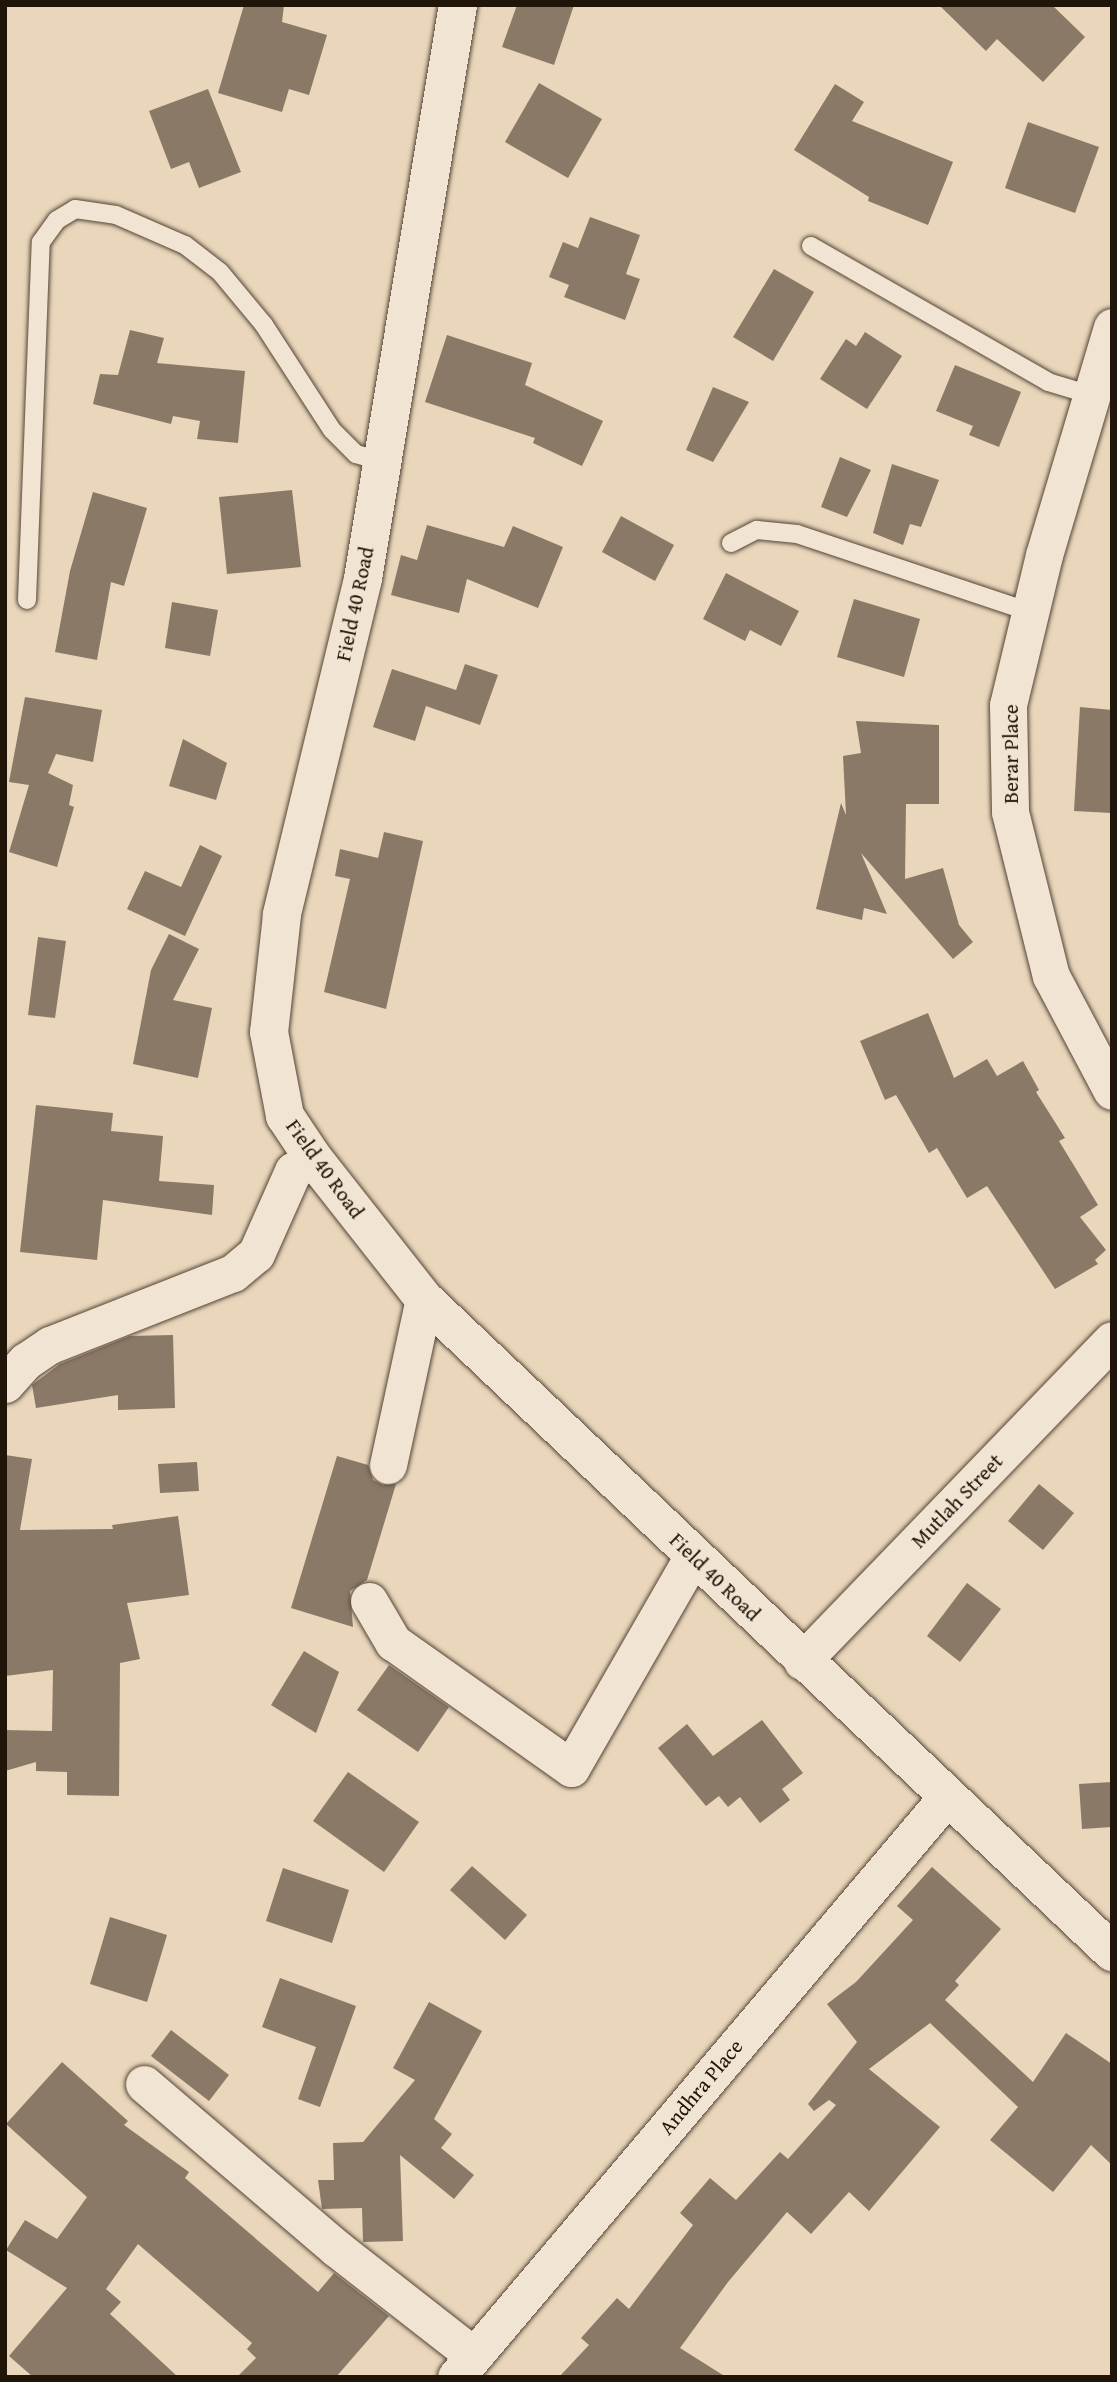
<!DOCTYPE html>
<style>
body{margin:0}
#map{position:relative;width:1117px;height:2382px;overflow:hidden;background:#ead6bb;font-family:"Gentium Book Plus",serif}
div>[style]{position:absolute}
.building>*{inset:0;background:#8a7966}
.roads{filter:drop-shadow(0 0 2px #534536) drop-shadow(0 0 2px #534536)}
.lane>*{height:18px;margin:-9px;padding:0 9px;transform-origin:9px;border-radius:9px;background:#f1e4d3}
.street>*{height:37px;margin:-18.5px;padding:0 18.5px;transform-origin:18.5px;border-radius:18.5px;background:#f1e4d3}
.secondary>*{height:38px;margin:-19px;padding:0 19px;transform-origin:19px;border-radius:19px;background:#f1e4d3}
span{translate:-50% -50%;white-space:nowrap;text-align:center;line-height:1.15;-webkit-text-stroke:5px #f1e4d3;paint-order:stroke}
.street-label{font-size:21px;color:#211509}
.frame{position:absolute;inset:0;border:7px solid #211509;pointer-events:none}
</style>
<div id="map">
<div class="building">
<i style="clip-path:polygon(244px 5px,284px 5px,282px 22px,327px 35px,309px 95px,289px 89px,282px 112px,218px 93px)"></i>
<i style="clip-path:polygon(517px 5px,574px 5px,554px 65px,502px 47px)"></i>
<i style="clip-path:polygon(939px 5px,1052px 5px,1085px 37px,1043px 82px,997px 39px,986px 51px)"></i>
<i style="clip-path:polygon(539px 83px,602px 119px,568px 178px,505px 142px)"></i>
<i style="clip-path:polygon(835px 84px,864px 102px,852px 121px,953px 162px,928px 225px,868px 201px,869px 197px,794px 150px)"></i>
<i style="clip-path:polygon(208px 89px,241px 172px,199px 188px,189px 162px,171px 169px,149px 111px)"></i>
<i style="clip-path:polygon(1028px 122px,1099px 147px,1075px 213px,1005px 188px)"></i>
<i style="clip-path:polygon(590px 217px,640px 235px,626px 274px,640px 279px,625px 320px,564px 297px,569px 285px,549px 277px,563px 242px,578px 248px)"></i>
<i style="clip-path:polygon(774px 269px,814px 292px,773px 361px,733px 337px)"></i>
<i style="clip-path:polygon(130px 330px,164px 338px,157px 363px,245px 371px,238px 443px,197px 439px,200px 421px,173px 416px,171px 424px,93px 404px,100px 374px,118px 375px)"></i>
<i style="clip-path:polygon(865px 332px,902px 356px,867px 409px,820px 379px,846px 339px,856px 346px)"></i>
<i style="clip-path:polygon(447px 335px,532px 363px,525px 385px,603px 421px,582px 466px,533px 443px,535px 438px,425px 402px)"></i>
<i style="clip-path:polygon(955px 365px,1021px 392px,999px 447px,969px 435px,973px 426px,936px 411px)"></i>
<i style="clip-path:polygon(713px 387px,749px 402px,713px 462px,686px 450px)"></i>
<i style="clip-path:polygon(840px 457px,871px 470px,847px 517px,821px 507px)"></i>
<i style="clip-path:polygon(892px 464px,939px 480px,921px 527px,910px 524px,903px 545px,873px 533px)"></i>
<i style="clip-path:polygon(292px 490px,301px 567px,227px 574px,219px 497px)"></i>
<i style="clip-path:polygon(93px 492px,147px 508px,124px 586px,111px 582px,97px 660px,55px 652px,70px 571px)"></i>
<i style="clip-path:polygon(621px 516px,674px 545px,655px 581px,602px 552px)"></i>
<i style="clip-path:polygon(427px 525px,504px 547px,513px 526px,563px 547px,538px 608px,467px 579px,459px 613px,391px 595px,401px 555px,417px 560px)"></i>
<i style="clip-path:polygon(726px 573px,799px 611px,781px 646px,750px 630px,745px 641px,703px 619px)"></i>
<i style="clip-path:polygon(854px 599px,920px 619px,904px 677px,837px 657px)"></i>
<i style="clip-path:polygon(172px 602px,218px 610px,210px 656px,165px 648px)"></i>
<i style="clip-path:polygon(465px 664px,498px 675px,480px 725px,426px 706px,415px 741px,373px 727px,392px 669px,456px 690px)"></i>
<i style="clip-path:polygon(25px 697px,102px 710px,93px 762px,56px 754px,48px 773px,73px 785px,69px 805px,74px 807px,57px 867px,9px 852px,29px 785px,9px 782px)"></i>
<i style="clip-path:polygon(1080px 707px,1112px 710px,1112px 813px,1074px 811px)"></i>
<i style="clip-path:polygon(856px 721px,939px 725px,939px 804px,906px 804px,905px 879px,943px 868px,959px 925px,973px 942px,953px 959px,861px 853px,887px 914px,864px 908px,862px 920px,816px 909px,841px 803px,846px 815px,843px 756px,861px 753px)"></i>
<i style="clip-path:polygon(183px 739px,227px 763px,216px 800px,169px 786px)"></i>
<i style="clip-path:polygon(384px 832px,423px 841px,386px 1009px,324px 992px,350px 879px,335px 876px,340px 849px,378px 858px)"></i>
<i style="clip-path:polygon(200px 845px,222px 856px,185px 936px,127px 909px,145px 871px,181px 887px)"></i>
<i style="clip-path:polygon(169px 934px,199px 949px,173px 1000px,212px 1008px,198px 1078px,133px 1064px,151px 970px)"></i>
<i style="clip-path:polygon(38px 937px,66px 941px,55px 1018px,28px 1015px)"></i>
<i style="clip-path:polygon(928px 1013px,954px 1078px,987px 1059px,997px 1076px,1023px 1061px,1039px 1090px,1036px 1092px,1065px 1138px,1059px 1141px,1098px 1205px,1080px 1217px,1106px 1250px,1095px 1260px,1098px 1264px,1055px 1289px,987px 1186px,967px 1198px,937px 1148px,929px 1153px,896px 1095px,885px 1100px,860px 1041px)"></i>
<i style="clip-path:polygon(36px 1105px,113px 1113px,111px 1131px,163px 1136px,159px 1181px,214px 1185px,212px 1215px,103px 1200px,97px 1260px,20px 1252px)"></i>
<i style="clip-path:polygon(173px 1335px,175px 1408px,118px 1410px,118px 1395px,36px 1408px,32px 1385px,60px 1364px,130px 1336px)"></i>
<i style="clip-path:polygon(5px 1455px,32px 1459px,20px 1530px,113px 1529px,112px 1525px,178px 1516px,189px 1595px,127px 1603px,140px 1659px,120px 1663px,119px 1796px,67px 1795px,67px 1772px,36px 1771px,36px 1762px,5px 1771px,5px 1730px,52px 1731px,53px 1670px,5px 1676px)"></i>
<i style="clip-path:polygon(337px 1456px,368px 1465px,373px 1480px,383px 1485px,396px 1484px,367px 1580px,350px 1591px,353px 1627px,291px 1608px)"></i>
<i style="clip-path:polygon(197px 1462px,199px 1491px,160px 1493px,158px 1464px)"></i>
<i style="clip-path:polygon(1039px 1484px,1074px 1513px,1043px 1550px,1008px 1521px)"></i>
<i style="clip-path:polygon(967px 1583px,1001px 1609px,960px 1662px,927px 1636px)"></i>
<i style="clip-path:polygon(304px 1651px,339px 1672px,316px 1733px,271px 1705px)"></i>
<i style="clip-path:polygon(389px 1665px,449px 1707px,418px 1752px,357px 1710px)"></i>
<i style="clip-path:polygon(762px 1720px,803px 1773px,782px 1789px,790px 1800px,760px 1823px,740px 1797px,728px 1807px,719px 1796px,706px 1806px,658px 1748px,687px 1724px,713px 1756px)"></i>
<i style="clip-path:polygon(348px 1772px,419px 1822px,384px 1872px,313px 1821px)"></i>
<i style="clip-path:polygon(1112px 1782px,1112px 1827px,1082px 1829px,1079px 1784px)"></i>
<i style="clip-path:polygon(472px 1866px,527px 1915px,505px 1940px,450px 1890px)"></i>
<i style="clip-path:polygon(932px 1867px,1001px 1929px,955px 1981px,959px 1985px,945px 2000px,1033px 2082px,1066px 2033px,1112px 2064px,1112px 2165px,1091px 2145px,1053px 2192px,990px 2140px,1018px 2107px,930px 2023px,869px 2069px,940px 2127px,869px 2211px,849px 2192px,811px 2234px,787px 2212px,728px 2282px,680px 2348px,726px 2377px,559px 2377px,589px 2345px,581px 2338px,617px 2298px,629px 2309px,693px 2225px,680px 2213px,710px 2178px,736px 2200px,780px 2152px,788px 2159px,836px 2105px,829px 2100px,814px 2111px,808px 2104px,857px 2042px,827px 2004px,856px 1982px,913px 1920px,897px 1906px)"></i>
<i style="clip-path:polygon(283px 1868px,349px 1890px,332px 1943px,266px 1921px)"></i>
<i style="clip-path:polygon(110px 1917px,167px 1935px,147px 2002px,90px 1984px)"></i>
<i style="clip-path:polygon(280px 1978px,356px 2006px,320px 2107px,298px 2099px,316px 2047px,262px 2027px)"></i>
<i style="clip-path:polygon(429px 2002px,482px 2031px,434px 2119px,452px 2134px,441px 2148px,474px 2175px,454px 2199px,400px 2155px,403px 2241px,363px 2242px,362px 2208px,322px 2209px,318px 2180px,334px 2180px,333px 2143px,363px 2142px,415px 2080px,393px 2068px)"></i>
<i style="clip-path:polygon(171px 2030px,229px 2075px,209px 2101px,151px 2056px)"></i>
<i style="clip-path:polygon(62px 2062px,128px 2121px,124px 2125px,189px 2172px,185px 2178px,318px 2292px,334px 2273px,389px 2316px,336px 2377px,237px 2377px,256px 2358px,247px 2349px,252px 2343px,138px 2244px,106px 2289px,121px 2302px,110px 2314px,178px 2377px,33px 2377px,9px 2356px,67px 2288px,6px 2250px,25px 2220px,57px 2239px,87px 2197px,6px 2124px)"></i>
</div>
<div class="roads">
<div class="lane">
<i style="left:811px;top:246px;width:273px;rotate:29.8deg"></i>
<i style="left:1048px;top:382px;width:45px;rotate:16.8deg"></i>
<i style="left:731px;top:543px;width:29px;rotate:-27deg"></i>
<i style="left:757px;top:530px;width:40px;rotate:5.7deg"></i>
<i style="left:797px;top:534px;width:246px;rotate:18.5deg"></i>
<i style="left:27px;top:600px;width:358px;rotate:-87.8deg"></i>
<i style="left:41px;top:242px;width:27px;rotate:-54deg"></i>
<i style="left:57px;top:220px;width:21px;rotate:-31deg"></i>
<i style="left:75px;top:209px;width:41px;rotate:8.3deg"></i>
<i style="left:116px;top:215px;width:75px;rotate:23.5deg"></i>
<i style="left:185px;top:245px;width:44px;rotate:37.6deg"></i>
<i style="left:220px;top:272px;width:69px;rotate:50.3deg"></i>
<i style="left:264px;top:325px;width:125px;rotate:57.1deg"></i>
<i style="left:332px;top:430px;width:34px;rotate:45deg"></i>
<i style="left:356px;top:454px;width:26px;rotate:16deg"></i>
</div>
<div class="street">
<i style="left:1112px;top:327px;width:238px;rotate:106.6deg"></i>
<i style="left:1044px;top:555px;width:154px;rotate:103.5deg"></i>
<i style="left:1008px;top:705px;width:107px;rotate:88.9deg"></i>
<i style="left:1010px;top:812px;width:169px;rotate:76deg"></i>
<i style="left:1051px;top:976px;width:130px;rotate:62.1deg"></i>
<i style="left:5px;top:1384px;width:31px;rotate:-48deg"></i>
<i style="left:26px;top:1361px;width:29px;rotate:-34deg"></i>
<i style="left:50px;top:1345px;width:197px;rotate:-21.5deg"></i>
<i style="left:233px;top:1273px;width:30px;rotate:-40deg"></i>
<i style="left:256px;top:1254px;width:91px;rotate:-66deg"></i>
<i style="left:293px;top:1171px;width:24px;rotate:-33deg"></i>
<i style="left:388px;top:1465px;width:170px;rotate:-77.8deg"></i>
<i style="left:369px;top:1601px;width:48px;rotate:59.7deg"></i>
<i style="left:393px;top:1642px;width:218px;rotate:35.3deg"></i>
<i style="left:571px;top:1768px;width:245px;rotate:-60.1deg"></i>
<i style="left:802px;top:1661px;width:446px;rotate:-46deg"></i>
<i style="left:144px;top:2084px;width:253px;rotate:40.5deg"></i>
<i style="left:336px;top:2248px;width:174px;rotate:38deg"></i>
<i style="left:456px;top:2377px;width:759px;rotate:-49.76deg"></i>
</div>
<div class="secondary">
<i style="left:458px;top:5px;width:582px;rotate:99.4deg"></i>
<i style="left:363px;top:579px;width:346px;rotate:103.6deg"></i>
<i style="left:282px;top:915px;width:118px;rotate:96.3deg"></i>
<i style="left:269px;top:1032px;width:86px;rotate:79.2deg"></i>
<i style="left:285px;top:1116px;width:50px;rotate:56.3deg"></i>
<i style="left:313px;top:1158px;width:179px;rotate:51.8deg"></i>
<i style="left:424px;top:1299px;width:949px;rotate:43.5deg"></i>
</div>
</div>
<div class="street-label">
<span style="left:355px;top:604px;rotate:-78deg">Field 40 Road</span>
<span style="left:1011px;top:754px;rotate:-90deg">Berar Place</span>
<span style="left:325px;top:1169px;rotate:54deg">Field 40 Road</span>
<span style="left:957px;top:1501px;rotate:-46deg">Mutlah Street</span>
<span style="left:715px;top:1577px;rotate:44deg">Field 40 Road</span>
<span style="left:701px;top:2087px;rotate:-50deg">Andhra Place</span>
</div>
<div class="frame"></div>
</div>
